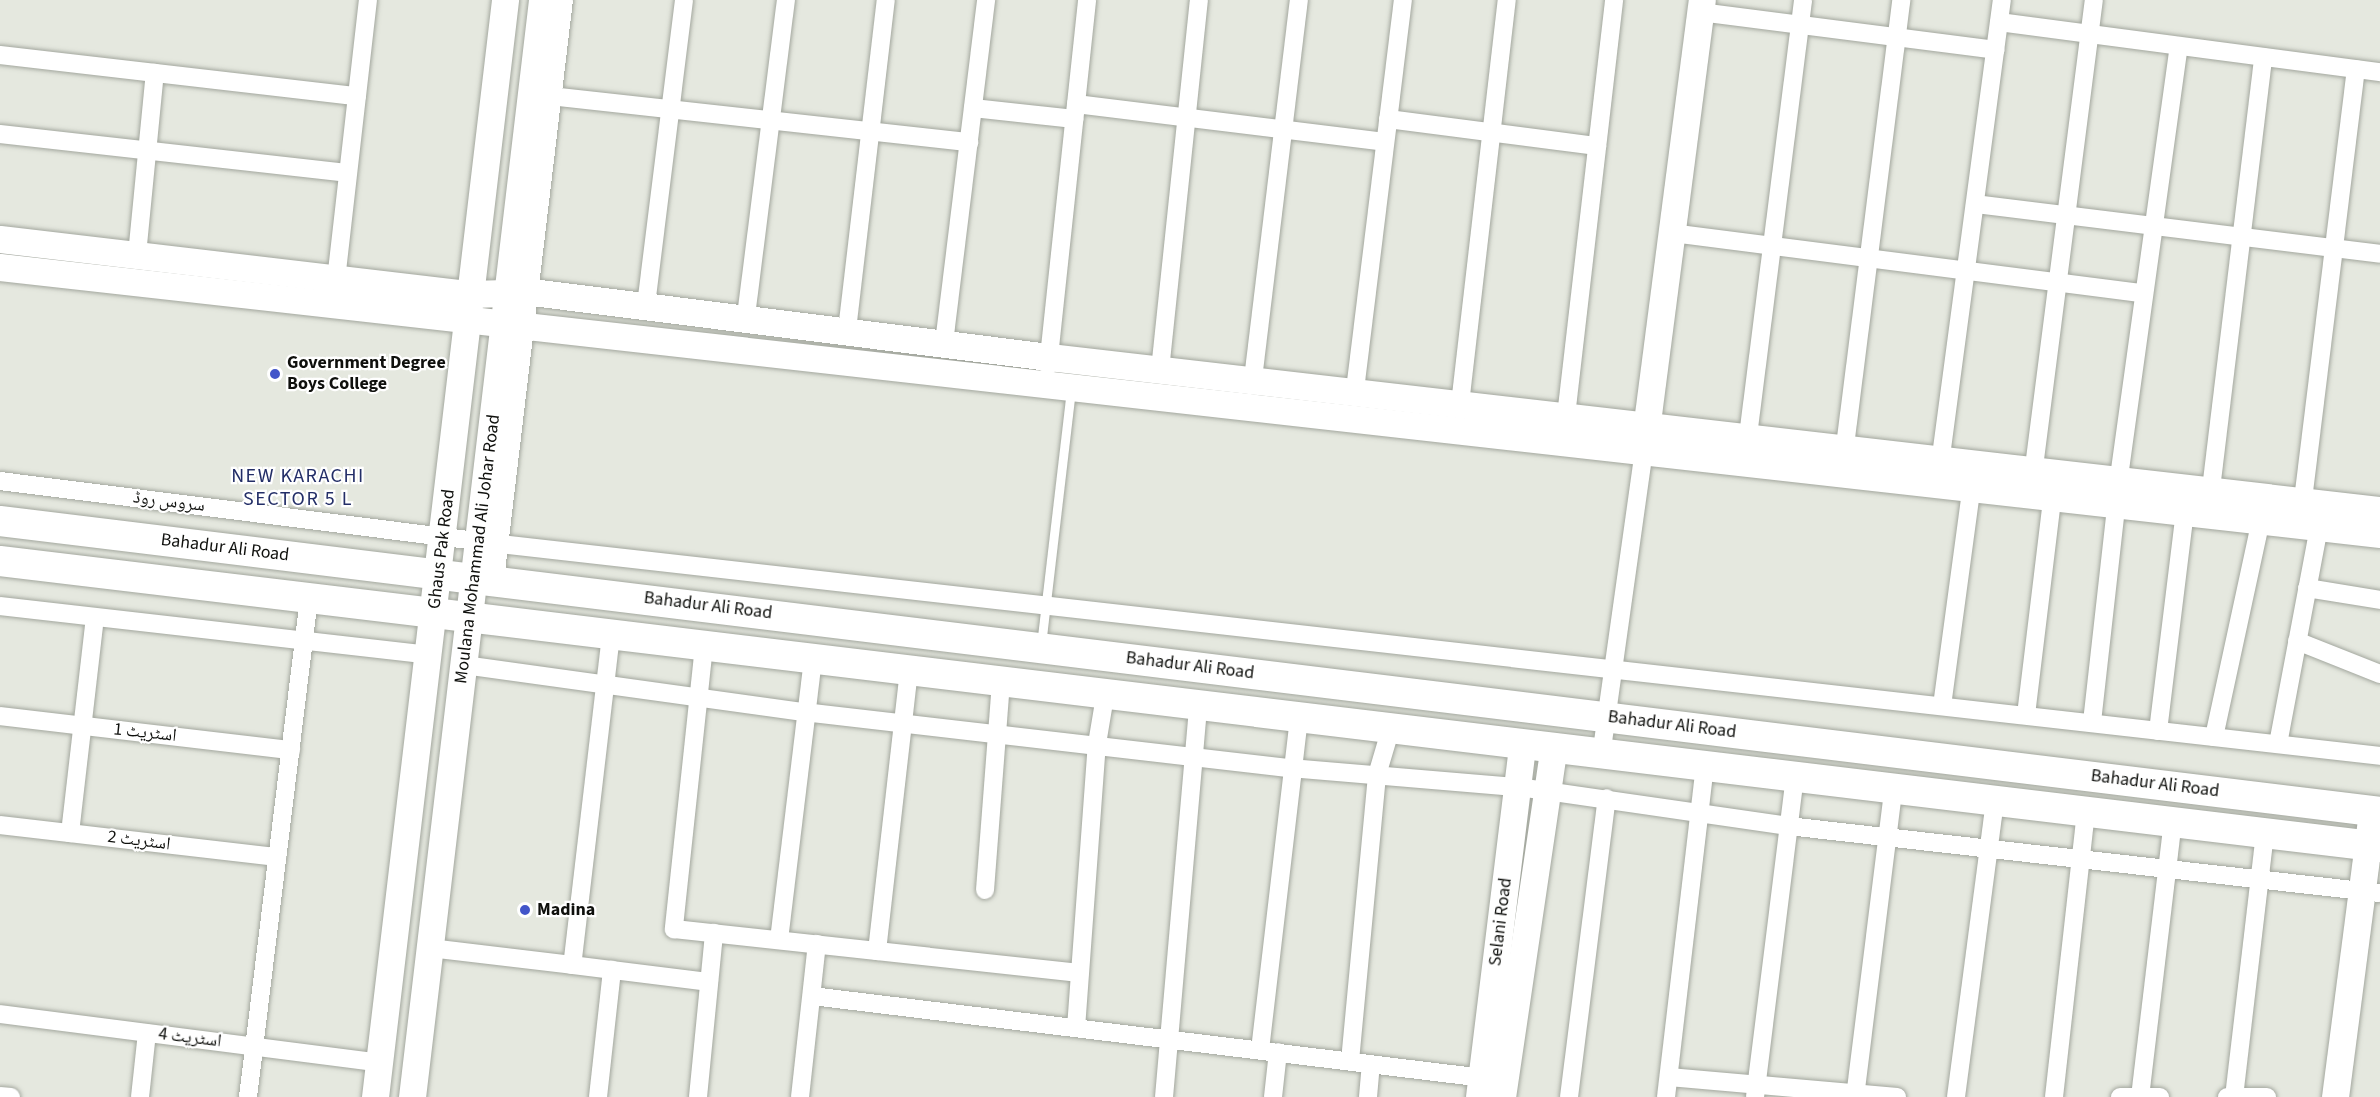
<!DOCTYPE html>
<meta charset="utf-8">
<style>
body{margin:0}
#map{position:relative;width:2380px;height:1097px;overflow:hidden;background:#e5e8df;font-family:"Source Sans 3","Noto Naskh Arabic",sans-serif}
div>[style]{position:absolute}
.roads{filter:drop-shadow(0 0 2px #a3a79e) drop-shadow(0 0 2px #a3a79e)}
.lane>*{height:9px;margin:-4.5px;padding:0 4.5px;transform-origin:4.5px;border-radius:4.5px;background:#fff}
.street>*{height:18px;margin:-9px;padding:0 9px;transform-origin:9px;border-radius:9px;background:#fff}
.secondary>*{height:27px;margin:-13.5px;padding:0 13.5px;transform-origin:13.5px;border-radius:13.5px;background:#fff}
.primary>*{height:30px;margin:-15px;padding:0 15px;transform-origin:15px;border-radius:15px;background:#fff}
.dots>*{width:16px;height:16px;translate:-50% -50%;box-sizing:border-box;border:3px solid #fff;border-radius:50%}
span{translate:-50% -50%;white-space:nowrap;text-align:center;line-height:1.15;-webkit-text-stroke:4.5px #fff;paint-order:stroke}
.poi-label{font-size:18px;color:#0f100d;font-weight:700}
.left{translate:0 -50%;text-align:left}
.street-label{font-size:18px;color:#0f100d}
.neighbourhood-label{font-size:20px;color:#232e67;letter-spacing:1.5px}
</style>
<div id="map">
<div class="roads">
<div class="lane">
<i style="left:1041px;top:645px;width:256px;rotate:-83.3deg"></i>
</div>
<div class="street">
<i style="left:1700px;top:12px;width:298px;rotate:7.3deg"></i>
<i style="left:1999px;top:22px;width:384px;rotate:7.5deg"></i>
<i style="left:0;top:55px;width:359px;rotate:6.6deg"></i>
<i style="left:357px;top:96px;width:97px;rotate:-83.5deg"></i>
<i style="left:541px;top:95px;width:431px;rotate:6.3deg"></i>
<i style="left:1076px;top:104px;width:311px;rotate:7deg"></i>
<i style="left:973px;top:108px;width:102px;rotate:6.2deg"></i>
<i style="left:1388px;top:119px;width:211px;rotate:7.4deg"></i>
<i style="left:0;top:134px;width:349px;rotate:6.4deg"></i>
<i style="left:1975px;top:204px;width:408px;rotate:7deg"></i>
<i style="left:1672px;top:233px;width:475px;rotate:7.3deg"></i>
<i style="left:137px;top:255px;width:183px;rotate:-84.4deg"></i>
<i style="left:336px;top:280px;width:185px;rotate:-83.5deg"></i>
<i style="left:646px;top:305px;width:307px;rotate:-82.9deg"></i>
<i style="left:746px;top:316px;width:319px;rotate:-82.8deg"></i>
<i style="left:847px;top:330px;width:332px;rotate:-83.3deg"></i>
<i style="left:944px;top:343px;width:346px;rotate:-83deg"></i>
<i style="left:1048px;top:366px;width:368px;rotate:-83.9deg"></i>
<i style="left:1160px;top:370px;width:372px;rotate:-84deg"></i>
<i style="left:1253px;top:379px;width:382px;rotate:-83.1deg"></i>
<i style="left:1355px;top:390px;width:393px;rotate:-83deg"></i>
<i style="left:1460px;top:404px;width:407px;rotate:-83.4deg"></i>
<i style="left:1566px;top:416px;width:419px;rotate:-83.4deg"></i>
<i style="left:1748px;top:436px;width:439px;rotate:-82.8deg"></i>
<i style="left:1845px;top:446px;width:450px;rotate:-82.8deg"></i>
<i style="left:2034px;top:467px;width:471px;rotate:-82.7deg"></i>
<i style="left:1939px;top:471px;width:475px;rotate:-82.4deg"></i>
<i style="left:2119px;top:477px;width:435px;rotate:-82.1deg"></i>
<i style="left:0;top:481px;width:504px;rotate:7.18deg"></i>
<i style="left:500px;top:544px;width:1892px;rotate:6.43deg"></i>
<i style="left:2211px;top:489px;width:435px;rotate:-83.1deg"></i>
<i style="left:2303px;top:500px;width:434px;rotate:-83deg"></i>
<i style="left:495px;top:580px;width:584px;rotate:-83.22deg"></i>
<i style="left:2307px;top:588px;width:74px;rotate:9.3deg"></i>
<i style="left:0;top:606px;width:432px;rotate:6.5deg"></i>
<i style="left:611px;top:635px;width:332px;rotate:96.7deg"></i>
<i style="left:572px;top:965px;width:138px;rotate:7.1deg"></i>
<i style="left:2297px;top:641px;width:89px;rotate:21.7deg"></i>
<i style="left:704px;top:646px;width:285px;rotate:96.1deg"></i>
<i style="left:674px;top:929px;width:408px;rotate:6.2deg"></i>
<i style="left:464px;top:665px;width:343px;rotate:7.9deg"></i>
<i style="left:804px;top:712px;width:489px;rotate:6.6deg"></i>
<i style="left:1290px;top:768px;width:229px;rotate:4.8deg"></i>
<i style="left:1518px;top:787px;width:273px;rotate:8.2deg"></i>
<i style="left:1788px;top:826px;width:596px;rotate:6.46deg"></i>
<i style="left:1942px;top:706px;width:216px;rotate:-82.3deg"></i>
<i style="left:2026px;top:715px;width:216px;rotate:-83.1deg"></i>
<i style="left:0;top:716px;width:293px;rotate:6.7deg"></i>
<i style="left:2092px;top:722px;width:216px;rotate:-83.6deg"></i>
<i style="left:2158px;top:731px;width:222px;rotate:-83deg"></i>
<i style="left:2214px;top:737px;width:222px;rotate:-77.8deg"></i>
<i style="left:2278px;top:744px;width:232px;rotate:-79.3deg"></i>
<i style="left:1601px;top:756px;width:303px;rotate:-82deg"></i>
<i style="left:0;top:825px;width:279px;rotate:6.6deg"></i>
<i style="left:70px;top:833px;width:217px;rotate:-83.4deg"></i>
<i style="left:985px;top:890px;width:208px;rotate:-85.6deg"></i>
<i style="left:779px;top:940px;width:282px;rotate:-83.1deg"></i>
<i style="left:430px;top:948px;width:143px;rotate:6.8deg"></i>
<i style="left:877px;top:951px;width:281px;rotate:-83.5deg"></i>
<i style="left:812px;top:996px;width:685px;rotate:6.96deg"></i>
<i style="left:0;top:1014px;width:383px;rotate:7.3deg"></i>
<i style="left:1076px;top:1028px;width:285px;rotate:-85.8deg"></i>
<i style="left:1097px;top:744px;width:49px;rotate:-80.5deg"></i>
<i style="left:1260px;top:1050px;width:332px;rotate:-83.3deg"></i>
<i style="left:1350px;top:1061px;width:287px;rotate:-84.6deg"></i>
<i style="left:1377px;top:775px;width:46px;rotate:-73.5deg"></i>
<i style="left:1669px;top:1077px;width:229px;rotate:5deg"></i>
<i style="left:0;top:1096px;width:11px;rotate:5deg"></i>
<i style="left:140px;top:1097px;width:64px;rotate:-83.8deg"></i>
<i style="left:248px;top:1097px;width:503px;rotate:-83.03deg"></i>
<i style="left:598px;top:1097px;width:128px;rotate:-83.7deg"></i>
<i style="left:698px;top:1097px;width:165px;rotate:-84.4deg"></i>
<i style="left:800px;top:1097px;width:154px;rotate:-83.7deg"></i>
<i style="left:1164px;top:1097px;width:392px;rotate:-85deg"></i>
<i style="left:1273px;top:1097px;width:45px;rotate:-83.7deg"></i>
<i style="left:1368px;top:1097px;width:33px;rotate:-85deg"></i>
<i style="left:1569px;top:1097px;width:301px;rotate:-82.8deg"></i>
<i style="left:1666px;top:1097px;width:332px;rotate:-83.3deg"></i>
<i style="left:1755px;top:1097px;width:323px;rotate:-82.9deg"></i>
<i style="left:1855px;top:1097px;width:313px;rotate:-82.9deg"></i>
<i style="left:1956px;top:1097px;width:301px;rotate:-82.5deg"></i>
<i style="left:2054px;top:1097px;width:289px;rotate:-83.6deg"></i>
<i style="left:2120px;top:1097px;width:40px"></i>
<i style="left:2140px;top:1097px;width:278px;rotate:-83.2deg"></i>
<i style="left:2227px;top:1097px;width:40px"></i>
<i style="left:2234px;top:1097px;width:267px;rotate:-83.3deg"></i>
</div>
<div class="secondary">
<i style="left:0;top:239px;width:474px;rotate:6.7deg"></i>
<i style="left:471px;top:294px;width:61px;rotate:-1.9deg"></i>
<i style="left:532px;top:292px;width:521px;rotate:7.17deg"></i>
<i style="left:1049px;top:357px;width:1340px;rotate:6.56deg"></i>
<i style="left:0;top:267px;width:2395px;rotate:6.4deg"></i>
<i style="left:1644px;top:445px;width:449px;rotate:-82.6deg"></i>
<i style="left:375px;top:1097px;width:1105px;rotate:-83.24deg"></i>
<i style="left:412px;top:1097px;width:1105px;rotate:-83.24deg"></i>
<i style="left:1479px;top:1097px;width:353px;rotate:-83deg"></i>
<i style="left:1502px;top:1097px;width:351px;rotate:-81.6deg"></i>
<i style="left:2335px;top:1097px;width:288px;rotate:-82.6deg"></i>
</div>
<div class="primary">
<i style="left:0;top:521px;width:2398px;rotate:6.97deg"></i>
<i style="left:0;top:561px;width:2397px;rotate:6.85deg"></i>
</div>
</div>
<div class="dots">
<i style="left:275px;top:374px;background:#4255c9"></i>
<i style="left:525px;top:910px;background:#4255c9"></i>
</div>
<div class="poi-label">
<span class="left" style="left:287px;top:374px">Government Degree<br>Boys College</span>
<span class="left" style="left:537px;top:910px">Madina</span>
</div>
<div class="street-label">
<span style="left:169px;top:502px;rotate:7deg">سروس روڈ</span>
<span style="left:225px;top:548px;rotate:7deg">Bahadur Ali Road</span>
<span style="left:442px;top:549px;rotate:-83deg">Ghaus Pak Road</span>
<span style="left:478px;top:549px;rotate:-83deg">Moulana Mohammad Ali Johar Road</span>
<span style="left:708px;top:606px;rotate:7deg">Bahadur Ali Road</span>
<span style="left:1190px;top:666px;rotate:7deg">Bahadur Ali Road</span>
<span style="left:1672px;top:725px;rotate:7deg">Bahadur Ali Road</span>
<span style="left:145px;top:733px;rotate:6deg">اسٹریٹ 1</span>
<span style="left:2155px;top:784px;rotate:7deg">Bahadur Ali Road</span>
<span style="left:139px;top:841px;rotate:7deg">اسٹریٹ 2</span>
<span style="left:1501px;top:922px;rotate:-83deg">Selani Road</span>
<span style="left:190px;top:1038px;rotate:7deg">اسٹریٹ 4</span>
</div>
<div class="neighbourhood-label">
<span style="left:298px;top:488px">NEW KARACHI<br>SECTOR 5 L</span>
</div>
</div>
